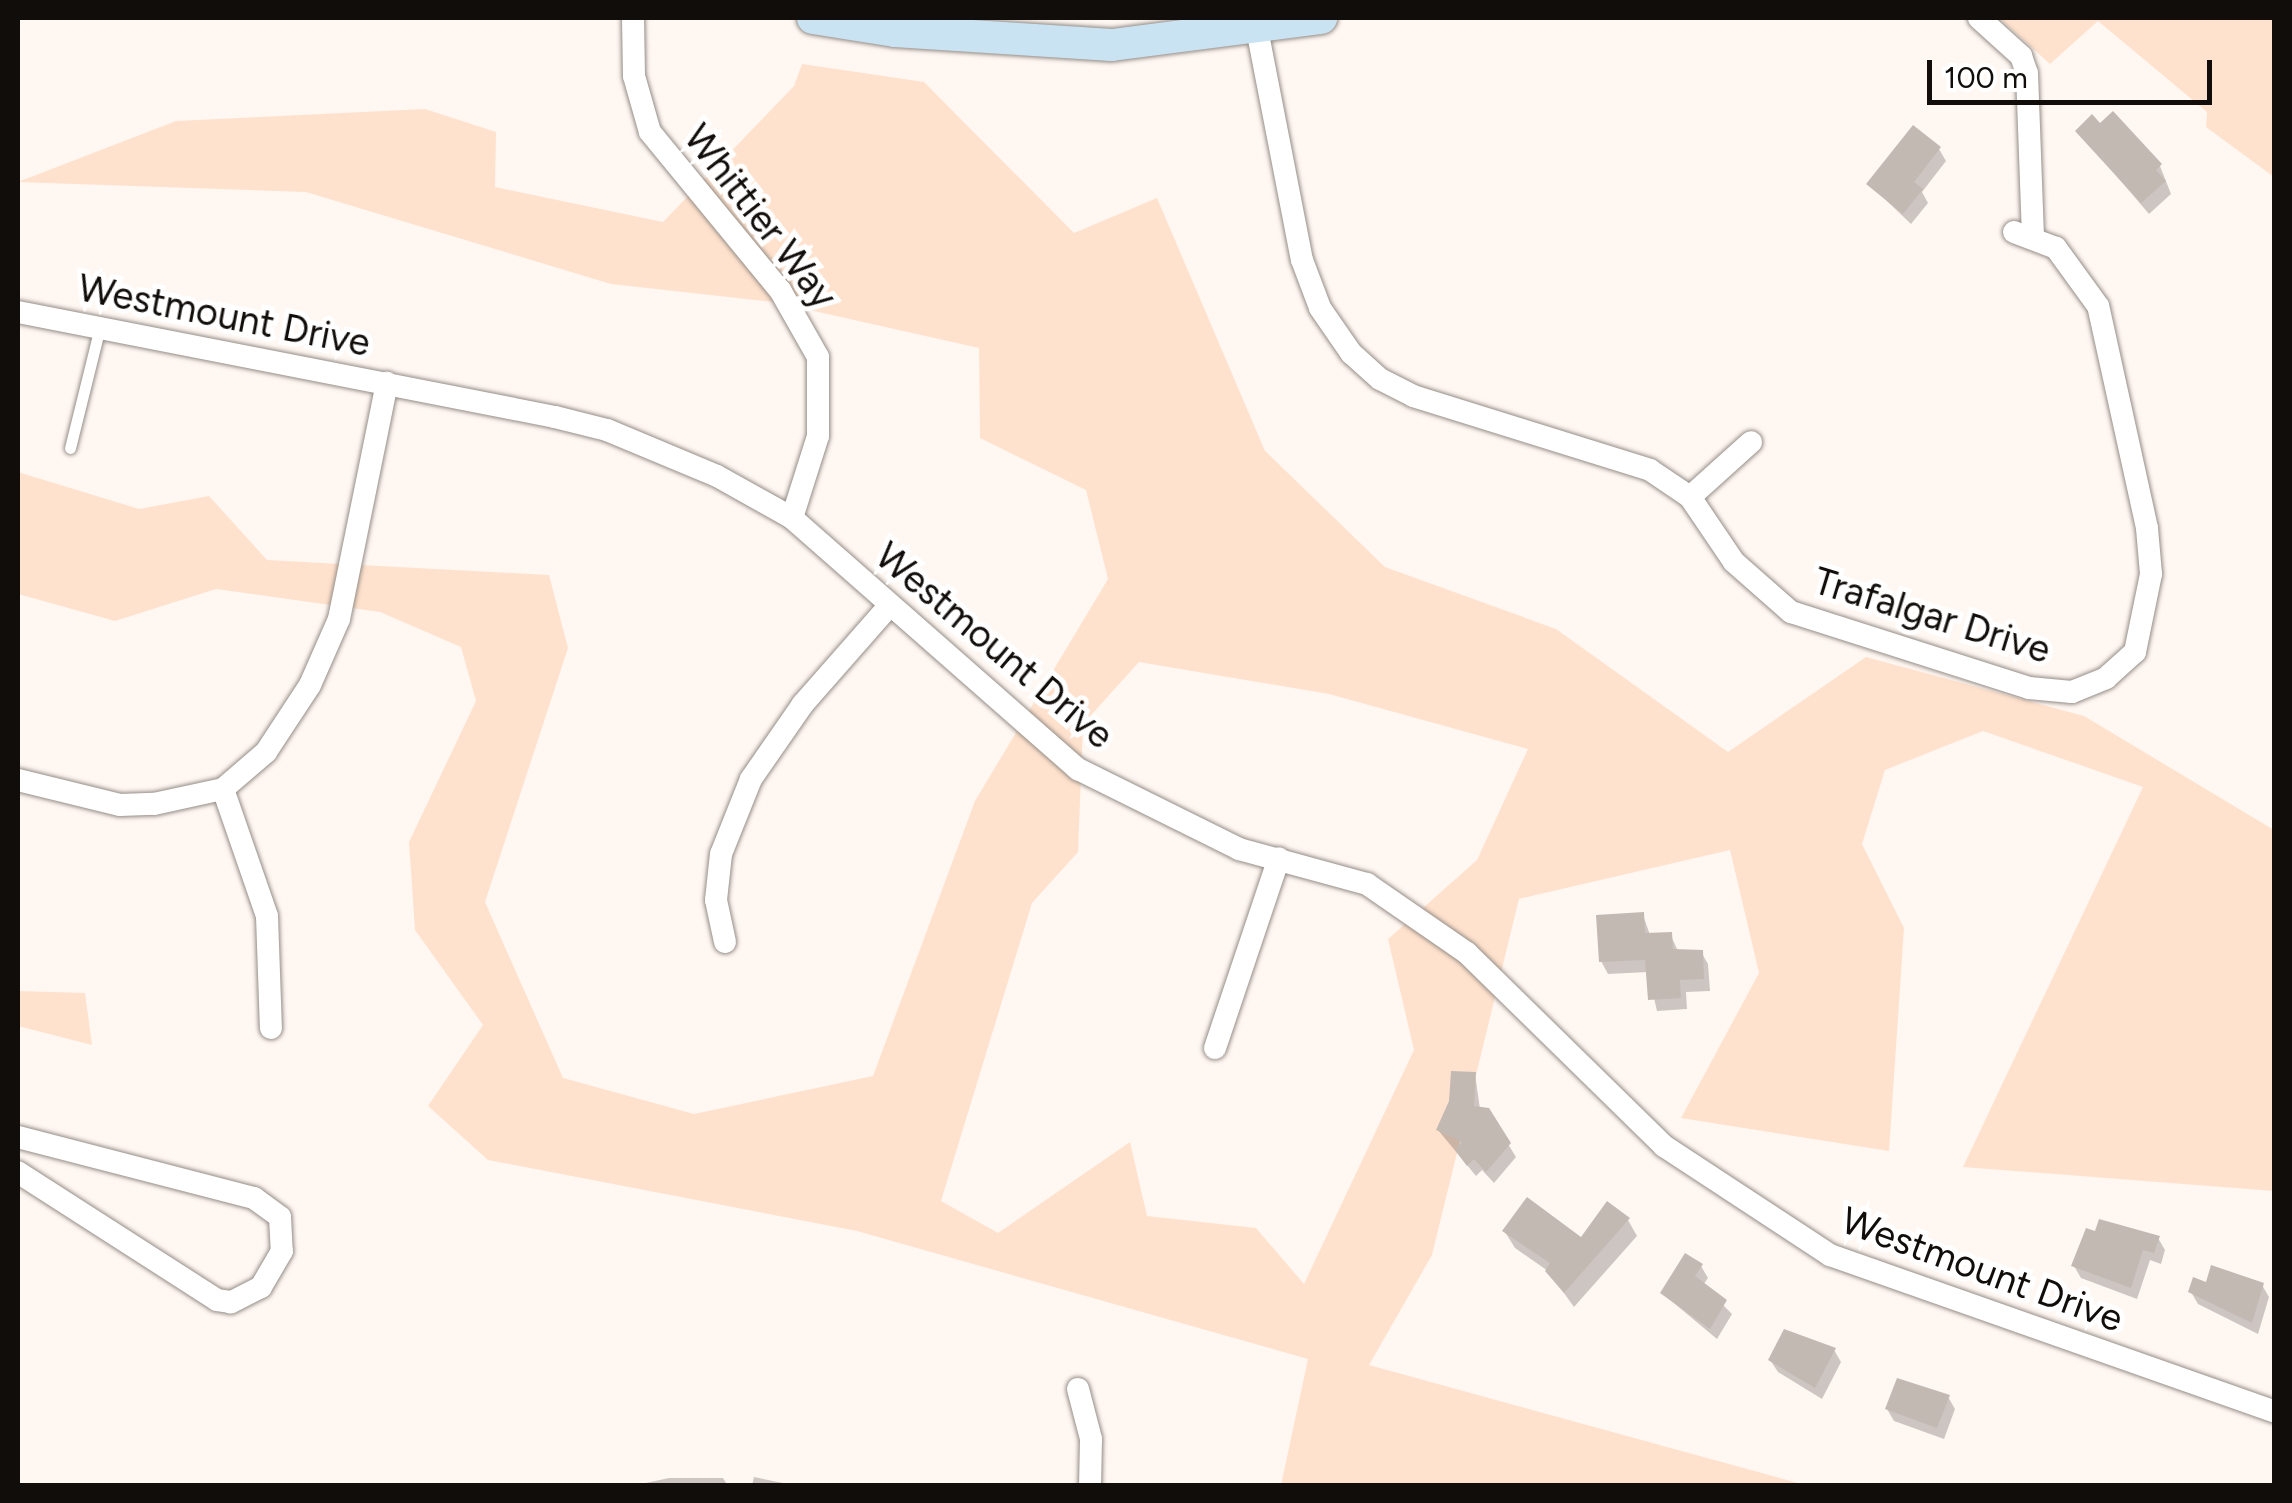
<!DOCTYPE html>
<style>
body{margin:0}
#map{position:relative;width:2292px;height:1503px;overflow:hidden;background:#fff7f2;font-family:Figtree,sans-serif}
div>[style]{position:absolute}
.green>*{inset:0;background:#ffe2cd}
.shadow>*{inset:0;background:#0003}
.building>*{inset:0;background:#c2b9b3}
.roads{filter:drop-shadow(0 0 2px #958d87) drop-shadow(0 0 2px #958d87)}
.service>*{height:11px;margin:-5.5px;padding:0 5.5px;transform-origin:5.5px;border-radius:5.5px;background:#fff}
.minor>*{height:22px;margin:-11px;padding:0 11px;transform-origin:11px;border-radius:11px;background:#fff}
.secondary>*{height:32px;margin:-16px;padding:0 16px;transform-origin:16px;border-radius:16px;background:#c9e3f3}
span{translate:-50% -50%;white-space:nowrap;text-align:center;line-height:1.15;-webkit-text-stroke:10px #fff;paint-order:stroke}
.street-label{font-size:38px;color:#100d0a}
.frame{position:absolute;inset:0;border:20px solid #100d0a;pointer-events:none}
.scale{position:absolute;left:1927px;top:60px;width:285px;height:45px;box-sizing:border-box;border:5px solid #100d0a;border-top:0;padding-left:12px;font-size:30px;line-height:35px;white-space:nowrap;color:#100d0a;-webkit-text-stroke:8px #fff;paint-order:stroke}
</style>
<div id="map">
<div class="green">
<i style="clip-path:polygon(1999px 18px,2274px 18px,2274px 177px,2206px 127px,2207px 112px,2098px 21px,2050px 64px)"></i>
<i style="clip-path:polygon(evenodd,802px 64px,924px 82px,1074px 233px,1157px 198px,1265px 451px,1385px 567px,1556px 629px,1728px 752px,1866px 657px,2084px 716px,2274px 830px,2274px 1191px,1963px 1167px,2143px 787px,1983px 731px,1885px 770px,1862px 844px,1904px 928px,1889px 1151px,1681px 1118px,1759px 973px,1730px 850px,1519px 899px,1432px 1255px,1369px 1365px,1805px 1485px,1281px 1485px,1308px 1359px,857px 1231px,488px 1160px,428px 1106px,483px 1025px,415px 930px,409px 842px,476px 701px,461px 647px,380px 612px,216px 589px,115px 621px,18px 594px,18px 472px,139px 509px,209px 496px,267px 560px,549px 575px,568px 648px,485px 902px,563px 1078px,694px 1114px,873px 1076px,975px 801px,1108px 579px,1086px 490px,980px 438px,979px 348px,774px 302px,611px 284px,306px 192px,18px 182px,176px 121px,425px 109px,496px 132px,495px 187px,663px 222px,794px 86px,802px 64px,1139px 662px,1329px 694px,1528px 749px,1477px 860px,1388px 939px,1414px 1050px,1304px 1284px,1256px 1228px,1147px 1216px,1130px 1142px,998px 1233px,941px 1201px,1032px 903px,1078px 852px,1083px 724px,1139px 662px)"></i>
<i style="clip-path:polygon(18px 991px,85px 993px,92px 1045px,18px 1026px)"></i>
</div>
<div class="shadow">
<i style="clip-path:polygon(2078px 131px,2160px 166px,2171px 194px,2149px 214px)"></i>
<i style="clip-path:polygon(1939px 149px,1946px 161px,1922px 192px,1928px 203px,1911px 224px,1869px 184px)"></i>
<i style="clip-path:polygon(1643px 915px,1650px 935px,1670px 934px,1678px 951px,1701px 952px,1708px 964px,1710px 991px,1686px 992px,1687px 1009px,1657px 1011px,1648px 972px,1608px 974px,1601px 961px)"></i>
<i style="clip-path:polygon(1475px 1074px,1480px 1109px,1487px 1110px,1516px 1157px,1494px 1183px,1482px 1170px,1476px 1176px,1438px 1130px)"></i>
<i style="clip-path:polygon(1628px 1220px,1637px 1236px,1574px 1307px,1548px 1271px,1515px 1248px,1505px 1232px,1582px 1241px)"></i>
<i style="clip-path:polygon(2158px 1238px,2165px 1250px,2161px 1264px,2150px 1260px,2137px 1299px,2081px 1278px,2074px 1266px)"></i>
<i style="clip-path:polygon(1701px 1266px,1708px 1278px,1703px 1285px,1732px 1314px,1717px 1339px,1663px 1294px)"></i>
<i style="clip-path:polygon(2208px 1285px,2262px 1285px,2269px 1297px,2258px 1334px,2198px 1304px,2191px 1292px)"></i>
<i style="clip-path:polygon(1834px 1350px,1841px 1362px,1822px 1399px,1778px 1372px,1770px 1360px)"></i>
<i style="clip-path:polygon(1948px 1397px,1955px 1409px,1944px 1439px,1894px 1421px,1887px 1409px)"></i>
<i style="clip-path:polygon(754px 1477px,793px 1485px,793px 1486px,752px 1486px)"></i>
<i style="clip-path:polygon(669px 1478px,723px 1478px,728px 1486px,632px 1486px)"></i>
</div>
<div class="building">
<i style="clip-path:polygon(2113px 111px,2162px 164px,2156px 170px,2166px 181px,2141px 203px,2075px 131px,2092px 114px,2100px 123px)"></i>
<i style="clip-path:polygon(1913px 125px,1941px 147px,1914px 182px,1923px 189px,1903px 214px,1866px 184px)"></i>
<i style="clip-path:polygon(1644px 912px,1645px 933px,1672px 932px,1673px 949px,1703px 950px,1704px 979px,1680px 980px,1681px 998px,1648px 1000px,1645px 960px,1599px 962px,1596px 915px)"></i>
<i style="clip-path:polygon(1451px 1071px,1476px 1072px,1474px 1106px,1489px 1108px,1511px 1143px,1486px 1172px,1474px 1159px,1467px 1166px,1455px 1150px,1462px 1142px,1436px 1130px,1449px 1101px)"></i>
<i style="clip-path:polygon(1527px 1197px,1581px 1237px,1607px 1201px,1630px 1218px,1564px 1293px,1545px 1271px,1550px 1263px,1502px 1231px)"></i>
<i style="clip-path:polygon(2099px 1219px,2160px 1236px,2154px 1253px,2143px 1250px,2131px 1288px,2071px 1266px,2086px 1228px,2095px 1231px)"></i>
<i style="clip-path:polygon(1685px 1253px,1703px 1264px,1695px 1276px,1727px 1300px,1710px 1329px,1660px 1293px)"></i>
<i style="clip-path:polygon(2211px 1265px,2264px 1283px,2252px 1323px,2188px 1292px,2193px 1277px,2206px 1282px)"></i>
<i style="clip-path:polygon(1784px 1329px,1836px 1348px,1815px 1388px,1768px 1360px)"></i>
<i style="clip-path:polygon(1897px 1378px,1950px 1395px,1937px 1428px,1885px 1409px)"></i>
</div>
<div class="roads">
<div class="service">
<i style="left:70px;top:448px;width:125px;rotate:-76.1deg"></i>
</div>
<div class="minor">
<i style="left:633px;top:18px;width:58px;rotate:89deg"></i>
<i style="left:634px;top:76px;width:58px;rotate:74.1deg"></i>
<i style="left:650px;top:132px;width:205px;rotate:50.6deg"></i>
<i style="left:780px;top:290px;width:77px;rotate:60.4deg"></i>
<i style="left:818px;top:357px;width:79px;rotate:90deg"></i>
<i style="left:818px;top:436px;width:86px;rotate:107.6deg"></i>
<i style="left:1979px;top:18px;width:57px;rotate:42.1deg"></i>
<i style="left:2021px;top:56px;width:18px;rotate:71deg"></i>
<i style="left:2027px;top:73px;width:161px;rotate:87.9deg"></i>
<i style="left:1257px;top:29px;width:235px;rotate:79deg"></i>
<i style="left:1302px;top:260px;width:51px;rotate:69.4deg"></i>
<i style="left:1320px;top:308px;width:55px;rotate:55.4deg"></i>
<i style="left:1351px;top:353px;width:39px;rotate:42deg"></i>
<i style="left:1380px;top:379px;width:37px;rotate:27deg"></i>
<i style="left:1413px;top:396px;width:248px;rotate:17.3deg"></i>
<i style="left:1650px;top:470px;width:48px;rotate:34deg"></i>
<i style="left:1690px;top:497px;width:78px;rotate:55.9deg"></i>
<i style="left:1734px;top:562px;width:76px;rotate:41.3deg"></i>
<i style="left:1791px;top:612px;width:250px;rotate:17.7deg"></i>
<i style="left:2029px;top:688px;width:43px;rotate:5.3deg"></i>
<i style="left:2072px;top:692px;width:37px;rotate:-22deg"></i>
<i style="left:2106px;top:678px;width:39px;rotate:-42deg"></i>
<i style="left:2135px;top:652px;width:80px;rotate:-78.4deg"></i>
<i style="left:2151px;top:574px;width:46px;rotate:-95deg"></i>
<i style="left:2147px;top:528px;width:227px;rotate:-102.4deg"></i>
<i style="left:2098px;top:306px;width:72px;rotate:-125.9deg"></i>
<i style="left:2056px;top:248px;width:45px;rotate:-159.1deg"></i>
<i style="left:18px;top:312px;width:547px;rotate:11.06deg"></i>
<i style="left:555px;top:417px;width:54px;rotate:14deg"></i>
<i style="left:607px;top:430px;width:119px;rotate:22.7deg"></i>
<i style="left:717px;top:476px;width:86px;rotate:29.2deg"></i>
<i style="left:792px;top:518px;width:381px;rotate:41.3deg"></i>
<i style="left:1078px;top:769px;width:180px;rotate:26.4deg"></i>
<i style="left:1239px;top:849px;width:133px;rotate:15.3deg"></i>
<i style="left:1367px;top:884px;width:121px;rotate:34.6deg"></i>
<i style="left:1467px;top:953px;width:276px;rotate:44.4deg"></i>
<i style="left:1664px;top:1146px;width:199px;rotate:33.3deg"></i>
<i style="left:1830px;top:1255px;width:471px;rotate:19.4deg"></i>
<i style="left:1690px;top:497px;width:82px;rotate:-42deg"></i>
<i style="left:18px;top:780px;width:105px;rotate:13.8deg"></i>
<i style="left:120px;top:805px;width:34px;rotate:-2deg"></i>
<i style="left:154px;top:804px;width:71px;rotate:-12.3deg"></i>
<i style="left:223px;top:789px;width:57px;rotate:-40.7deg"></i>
<i style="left:266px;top:752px;width:80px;rotate:-56.7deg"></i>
<i style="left:310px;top:685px;width:72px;rotate:-66.3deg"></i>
<i style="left:339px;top:619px;width:241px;rotate:-78.5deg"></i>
<i style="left:223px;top:789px;width:134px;rotate:70.9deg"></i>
<i style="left:267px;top:916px;width:112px;rotate:88deg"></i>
<i style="left:725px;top:942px;width:43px;rotate:-102.1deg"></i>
<i style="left:716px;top:900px;width:46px;rotate:-83.8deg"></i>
<i style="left:721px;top:854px;width:81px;rotate:-68.2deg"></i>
<i style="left:751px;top:779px;width:91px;rotate:-55.3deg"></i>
<i style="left:803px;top:704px;width:130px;rotate:-48.7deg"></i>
<i style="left:1215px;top:1048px;width:200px;rotate:-71.4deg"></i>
<i style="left:18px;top:1137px;width:244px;rotate:14.5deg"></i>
<i style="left:254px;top:1198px;width:32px;rotate:36deg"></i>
<i style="left:280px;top:1217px;width:34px;rotate:87deg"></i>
<i style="left:282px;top:1251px;width:42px;rotate:120.3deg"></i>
<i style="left:261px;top:1287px;width:34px;rotate:153deg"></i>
<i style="left:231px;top:1302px;width:14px;rotate:-172deg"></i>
<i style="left:217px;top:1300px;width:237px;rotate:-147.3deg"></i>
<i style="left:1078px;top:1389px;width:52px;rotate:75.4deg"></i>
<i style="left:1091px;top:1439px;width:47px;rotate:91.2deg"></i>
</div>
<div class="secondary">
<i style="left:813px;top:18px;width:83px;rotate:9deg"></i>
<i style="left:895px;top:31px;width:217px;rotate:3.7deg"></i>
<i style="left:1112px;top:45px;width:211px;rotate:-7.4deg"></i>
</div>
</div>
<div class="street-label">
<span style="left:760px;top:217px;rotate:52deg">Whittier Way</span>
<span style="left:224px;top:316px;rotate:11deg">Westmount Drive</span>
<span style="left:1932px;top:616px;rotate:17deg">Trafalgar Drive</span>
<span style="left:994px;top:646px;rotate:40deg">Westmount Drive</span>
<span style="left:1982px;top:1270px;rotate:20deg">Westmount Drive</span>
</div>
<div class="frame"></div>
<div class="scale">100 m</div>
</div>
